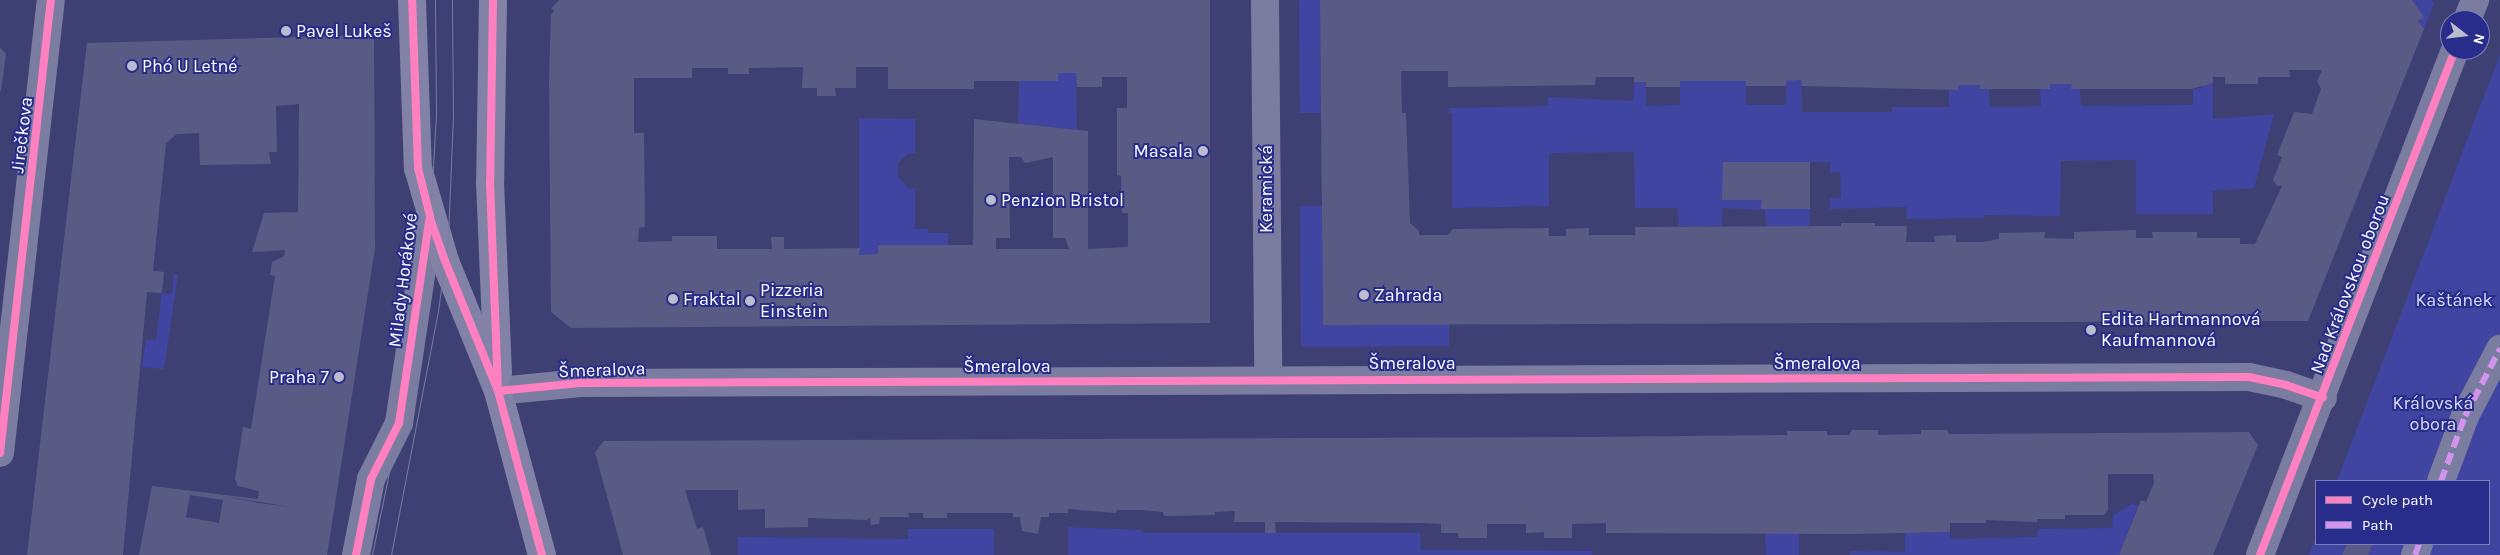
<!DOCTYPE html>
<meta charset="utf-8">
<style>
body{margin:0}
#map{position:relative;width:2500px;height:555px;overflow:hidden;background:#3e4074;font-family:Karla,sans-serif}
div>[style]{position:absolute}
.green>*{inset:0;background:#4045a1}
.building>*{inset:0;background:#5a5b84}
.street>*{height:28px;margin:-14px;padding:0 14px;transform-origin:14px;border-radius:14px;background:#7a7ca0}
.secondary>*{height:28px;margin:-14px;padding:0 14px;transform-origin:14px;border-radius:14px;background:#8182a5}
.tram>*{height:1px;margin:-0.5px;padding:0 0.5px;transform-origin:0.5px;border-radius:0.5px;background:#7a7c9f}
.quiet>*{height:6px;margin-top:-3px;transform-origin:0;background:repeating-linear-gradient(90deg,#d193ec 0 12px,transparent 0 18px)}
.cycleway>*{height:8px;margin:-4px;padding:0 4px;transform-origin:4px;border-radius:4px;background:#ff80c0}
.dots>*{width:14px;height:14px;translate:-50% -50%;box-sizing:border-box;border:2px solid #282c8a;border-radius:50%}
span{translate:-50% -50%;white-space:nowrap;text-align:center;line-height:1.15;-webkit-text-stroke:4px #282c8a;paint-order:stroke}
.poi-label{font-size:18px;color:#fff}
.left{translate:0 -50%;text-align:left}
.right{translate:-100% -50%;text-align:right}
.street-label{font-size:18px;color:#fff}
.park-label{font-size:18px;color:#dadcf7}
.legend{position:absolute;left:2315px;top:480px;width:175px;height:65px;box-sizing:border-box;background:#282c8a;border:1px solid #7e80b9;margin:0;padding:6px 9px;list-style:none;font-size:15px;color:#fff}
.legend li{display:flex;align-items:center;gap:10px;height:25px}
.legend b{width:25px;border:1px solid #7e80b9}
.north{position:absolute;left:2440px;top:10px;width:50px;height:50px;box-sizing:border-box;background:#282c8a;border:1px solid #7e80b9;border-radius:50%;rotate:106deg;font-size:14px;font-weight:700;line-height:20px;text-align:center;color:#fff}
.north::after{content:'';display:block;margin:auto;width:18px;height:22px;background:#bbbcce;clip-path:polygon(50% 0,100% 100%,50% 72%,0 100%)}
</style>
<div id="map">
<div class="green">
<i style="clip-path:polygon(1299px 0,1320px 0,1321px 113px,1300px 113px)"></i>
<i style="clip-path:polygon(2412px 0,2432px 0,2434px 3px,2424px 29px,2418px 21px,2424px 17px)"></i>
<i style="clip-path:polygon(2500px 54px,2500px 555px,2309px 555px,2316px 537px,2316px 544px,2489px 544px,2489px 481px,2337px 481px)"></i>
<i style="clip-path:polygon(1058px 73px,1076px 73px,1077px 130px,1018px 124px,1019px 81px,1058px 81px)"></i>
<i style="clip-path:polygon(1801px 80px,1802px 112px,1892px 112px,1892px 107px,1949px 107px,1949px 90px,1958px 90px,1958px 85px,1980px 85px,1980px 89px,1989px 89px,1990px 107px,2041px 106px,2040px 89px,2050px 84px,2072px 84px,2072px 89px,2080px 89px,2081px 106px,2193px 105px,2193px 89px,2202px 88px,2202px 83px,2213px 83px,2213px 119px,2274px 114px,2254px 188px,2213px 191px,2213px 214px,2136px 214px,2136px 160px,2061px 161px,2060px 216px,1984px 215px,1983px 218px,1907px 219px,1906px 207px,1830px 209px,1830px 198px,1841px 198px,1840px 172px,1830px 173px,1830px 162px,1810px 162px,1810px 226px,1767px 227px,1765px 210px,1722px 208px,1722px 226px,1679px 226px,1678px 208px,1635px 208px,1634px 152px,1549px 153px,1549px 206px,1452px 208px,1452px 114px,1448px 113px,1449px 108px,1548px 106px,1548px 97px,1633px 101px,1634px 82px,1646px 82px,1646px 106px,1680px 105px,1680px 81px,1746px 81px,1746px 105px,1785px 105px,1787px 81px)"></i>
<i style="clip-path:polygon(859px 118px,915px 119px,915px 153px,909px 153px,898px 163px,898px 177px,909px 189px,915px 188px,915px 229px,928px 229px,928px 233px,948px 233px,948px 245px,879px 245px,878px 254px,859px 255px)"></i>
<i style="clip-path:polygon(1300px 206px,1322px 206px,1323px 325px,1449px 324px,1449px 346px,1301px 347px)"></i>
<i style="clip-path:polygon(174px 274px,178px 274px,164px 369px,142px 367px,146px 340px,156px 340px,162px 293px,172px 294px)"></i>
<i style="clip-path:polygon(2132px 504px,2138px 506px,2119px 555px,1850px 555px,1850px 551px,1905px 552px,1905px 533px,1950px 532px,1950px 539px,2037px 537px,2038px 529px,2112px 528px,2113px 515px)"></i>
<i style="clip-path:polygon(1068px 527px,1142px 530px,1142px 533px,1420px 533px,1421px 550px,1592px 551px,1592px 555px,1068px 555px)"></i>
<i style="clip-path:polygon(908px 529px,994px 529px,994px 555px,738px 555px,738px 537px,908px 539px)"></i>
<i style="clip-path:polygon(1765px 533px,1799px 533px,1799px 555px,1766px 555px)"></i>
</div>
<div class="building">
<i style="clip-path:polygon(evenodd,559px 0,1210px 0,1210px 323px,571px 328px,551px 312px,549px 80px,551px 15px,554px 11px,551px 9px,559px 0,803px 67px,802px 88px,817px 88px,817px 96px,836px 96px,835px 88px,856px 88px,856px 67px,888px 67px,888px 89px,974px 89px,974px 81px,1058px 81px,1058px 73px,1076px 73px,1077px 87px,1102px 87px,1102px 77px,1127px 77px,1127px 108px,1117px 108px,1117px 175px,1121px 176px,1122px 213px,1128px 213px,1128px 247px,1088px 249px,1088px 131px,974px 119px,973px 245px,878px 245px,878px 254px,859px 255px,860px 248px,784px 249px,784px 237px,771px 237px,772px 249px,717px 249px,717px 236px,672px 236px,672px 241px,638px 242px,639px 228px,645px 227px,644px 133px,634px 133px,634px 78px,692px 78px,692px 68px,728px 68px,728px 74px,749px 74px,749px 68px,803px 67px,559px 0,1009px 157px,1021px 157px,1025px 163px,1053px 157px,1053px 238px,1065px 238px,1069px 249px,996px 249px,996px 238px,1010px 238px,1009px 157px)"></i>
<i style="clip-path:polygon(evenodd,1320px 0,2412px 0,2424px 17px,2418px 21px,2424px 29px,2308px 321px,1323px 325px,1320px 0,2289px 70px,2322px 70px,2317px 81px,2321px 89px,2312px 114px,2294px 112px,2277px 155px,2282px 157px,2273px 180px,2277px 186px,2282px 186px,2255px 244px,2240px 244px,2240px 238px,2197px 238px,2197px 232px,2152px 232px,2153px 238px,2136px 238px,2136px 230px,2074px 232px,2074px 239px,2044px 238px,2045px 232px,1999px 233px,1999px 239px,1983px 242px,1956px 242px,1956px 235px,1934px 236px,1935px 242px,1906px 242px,1907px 226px,1875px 226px,1875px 223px,1841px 223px,1841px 226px,1635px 227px,1635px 235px,1589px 235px,1589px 228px,1566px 229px,1566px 236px,1549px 236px,1549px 228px,1453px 229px,1448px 235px,1419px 235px,1419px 231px,1410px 223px,1406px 113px,1402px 113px,1401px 71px,1448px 71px,1448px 87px,1595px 85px,1596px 77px,1634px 77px,1634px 82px,1646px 82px,1646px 87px,1680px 87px,1680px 81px,1746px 81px,1746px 86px,1786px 86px,1787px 81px,1801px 80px,1802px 86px,1958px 90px,1958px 85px,1980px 85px,1980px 89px,2050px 89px,2050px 84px,2072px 84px,2071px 89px,2191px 89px,2213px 83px,2213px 77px,2225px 77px,2225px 84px,2258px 84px,2258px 77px,2290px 77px,2289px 70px)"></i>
<i style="clip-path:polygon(evenodd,374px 35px,375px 248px,327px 555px,139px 555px,152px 486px,258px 499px,259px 491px,238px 486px,235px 479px,243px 427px,251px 429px,275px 276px,270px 275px,272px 262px,284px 256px,285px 250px,252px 252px,264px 213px,298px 212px,299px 104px,276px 106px,277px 152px,269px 152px,271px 164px,200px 165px,199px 133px,177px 134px,166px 143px,153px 271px,164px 272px,162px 293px,147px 292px,123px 555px,27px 555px,87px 43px,374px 35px,190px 495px,223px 500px,219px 523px,186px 517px,190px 495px,374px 35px,223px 496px,291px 507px,258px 503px,223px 496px)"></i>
<i style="clip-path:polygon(0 47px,6px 54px,1px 91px,0 91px)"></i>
<i style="clip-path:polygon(1723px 162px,1810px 162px,1810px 209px,1761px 209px,1762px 200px,1722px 200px)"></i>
<i style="clip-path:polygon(1852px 430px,1878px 430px,1878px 435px,1921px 434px,1921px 430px,1947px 430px,1949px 434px,2249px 432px,2258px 445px,2213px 555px,2119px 555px,2141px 500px,2146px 502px,2154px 483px,2153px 474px,2108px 474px,2108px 510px,2104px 515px,2065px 515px,2065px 519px,2037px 519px,2037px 522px,1986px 520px,1986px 523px,1950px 523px,1950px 532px,1852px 534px,1606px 533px,1606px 523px,1572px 524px,1572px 538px,1544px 538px,1544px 532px,1526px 533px,1526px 524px,1487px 524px,1487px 538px,1459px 538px,1458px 533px,1441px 533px,1441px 524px,1420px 523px,1275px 522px,1276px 533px,1265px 533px,1265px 522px,1234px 522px,1235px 511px,1215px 512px,1215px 515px,1164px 516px,1163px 512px,1142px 510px,1117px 510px,1116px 513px,1068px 509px,1068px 513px,1049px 513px,1049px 517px,1041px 517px,1038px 534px,1022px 531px,1020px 517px,1013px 517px,1013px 513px,947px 513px,947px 518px,923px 518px,923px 513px,908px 513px,909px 517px,880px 517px,879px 524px,871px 525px,870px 517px,867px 520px,808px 518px,808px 527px,765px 528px,765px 509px,738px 510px,738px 490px,685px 490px,697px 529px,703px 527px,711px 555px,623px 555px,595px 452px,604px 441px,1591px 437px,1787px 435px,1787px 431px,1827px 431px,1827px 435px,1849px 435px)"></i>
<i style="clip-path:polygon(2347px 544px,2369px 544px,2372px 545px,2368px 555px,2342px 555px)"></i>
</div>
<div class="street">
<i style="left:1265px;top:0;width:379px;rotate:89.5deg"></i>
<i style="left:2467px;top:20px;width:22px;rotate:-68deg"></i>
<i style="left:498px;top:391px;width:83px;rotate:-5.5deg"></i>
<i style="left:581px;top:383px;width:1668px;rotate:-0.21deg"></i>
<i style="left:2249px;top:377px;width:38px;rotate:12deg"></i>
<i style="left:2286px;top:385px;width:39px;rotate:19deg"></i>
<i style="left:0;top:453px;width:456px;rotate:-83.6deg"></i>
<i style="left:2441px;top:481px;width:69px;rotate:-69.7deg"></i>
<i style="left:2465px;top:416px;width:76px;rotate:-62.4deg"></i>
<i style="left:356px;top:555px;width:77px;rotate:-78.8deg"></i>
<i style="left:371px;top:479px;width:63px;rotate:-63.4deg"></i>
<i style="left:399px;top:423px;width:209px;rotate:-81.5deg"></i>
<i style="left:2260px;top:555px;width:541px;rotate:-68.89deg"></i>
<i style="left:2415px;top:555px;width:12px;rotate:-70deg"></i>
</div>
<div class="secondary">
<i style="left:412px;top:0;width:168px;rotate:88deg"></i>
<i style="left:418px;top:168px;width:97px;rotate:73.8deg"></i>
<i style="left:445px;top:261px;width:140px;rotate:67.8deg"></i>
<i style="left:498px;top:391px;width:170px;rotate:75deg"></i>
<i style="left:493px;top:0;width:182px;rotate:90.9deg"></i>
<i style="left:490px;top:182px;width:191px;rotate:87.6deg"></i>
</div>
<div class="tram">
<i style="left:372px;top:555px;width:135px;rotate:-78.4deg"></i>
<i style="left:399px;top:423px;width:209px;rotate:-81.5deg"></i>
<i style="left:430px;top:216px;width:100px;rotate:-86.6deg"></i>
<i style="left:436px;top:116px;width:116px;rotate:-90.5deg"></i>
<i style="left:391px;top:555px;width:248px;rotate:-79.1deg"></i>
<i style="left:438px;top:311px;width:76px;rotate:-82.4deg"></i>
<i style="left:448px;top:236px;width:120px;rotate:-87.6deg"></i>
<i style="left:453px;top:116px;width:116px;rotate:-90.5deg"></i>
</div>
<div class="quiet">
<i style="left:2441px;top:481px;width:69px;rotate:-69.7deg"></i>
<i style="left:2465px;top:416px;width:76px;rotate:-62.4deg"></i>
<i style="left:2415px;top:555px;width:12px;rotate:-70deg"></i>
</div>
<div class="cycleway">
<i style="left:493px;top:0;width:182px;rotate:90.9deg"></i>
<i style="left:490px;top:182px;width:209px;rotate:87.8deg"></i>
<i style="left:431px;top:221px;width:42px;rotate:70.7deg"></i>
<i style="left:445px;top:261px;width:140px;rotate:67.8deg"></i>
<i style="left:498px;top:391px;width:170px;rotate:75deg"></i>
<i style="left:498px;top:391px;width:83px;rotate:-5.5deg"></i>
<i style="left:581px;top:383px;width:1668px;rotate:-0.21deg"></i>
<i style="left:2249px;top:377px;width:38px;rotate:12deg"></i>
<i style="left:2286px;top:385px;width:39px;rotate:19deg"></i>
<i style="left:0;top:453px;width:456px;rotate:-83.6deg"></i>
<i style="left:356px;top:555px;width:77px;rotate:-78.8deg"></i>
<i style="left:371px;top:479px;width:63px;rotate:-63.4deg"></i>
<i style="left:399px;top:423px;width:209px;rotate:-81.5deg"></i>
<i style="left:430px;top:216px;width:49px;rotate:-104deg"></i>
<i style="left:418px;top:168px;width:168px;rotate:-92deg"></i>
<i style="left:2260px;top:555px;width:541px;rotate:-68.89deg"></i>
</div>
<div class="dots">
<i style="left:286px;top:31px;background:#bbbcce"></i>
<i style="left:132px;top:66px;background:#bbbcce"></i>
<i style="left:1203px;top:151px;background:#bbbcce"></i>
<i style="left:991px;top:200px;background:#bbbcce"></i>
<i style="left:1364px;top:295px;background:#bbbcce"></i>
<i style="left:673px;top:299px;background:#bbbcce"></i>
<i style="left:750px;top:301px;background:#bbbcce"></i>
<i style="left:2091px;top:330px;background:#bbbcce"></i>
<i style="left:339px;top:377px;background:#bbbcce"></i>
</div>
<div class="poi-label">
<span class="left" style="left:296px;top:31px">Pavel Lukeš</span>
<span class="left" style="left:142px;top:66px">Phó U Letné</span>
<span class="right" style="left:1193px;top:151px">Masala</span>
<span class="left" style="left:1001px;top:200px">Penzion Bristol</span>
<span class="left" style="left:760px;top:301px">Pizzeria<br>Einstein</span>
<span class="left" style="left:1374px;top:295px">Zahrada</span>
<span class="left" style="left:683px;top:299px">Fraktal</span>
<span class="left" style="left:2101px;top:330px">Edita Hartmannová<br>Kaufmannová</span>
<span class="right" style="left:329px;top:377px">Praha 7</span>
</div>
<div class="street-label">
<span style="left:22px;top:135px;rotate:-83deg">Jirečkova</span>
<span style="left:1266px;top:189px;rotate:-90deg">Keramická</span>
<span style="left:403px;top:280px;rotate:-83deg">Milady Horákové</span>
<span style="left:2350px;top:284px;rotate:-69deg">Nad Královskou oborou</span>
<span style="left:1412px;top:363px">Šmeralova</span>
<span style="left:1817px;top:363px">Šmeralova</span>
<span style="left:1007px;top:366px">Šmeralova</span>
<span style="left:602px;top:370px;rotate:-2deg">Šmeralova</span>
</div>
<div class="park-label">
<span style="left:2454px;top:300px">Kaštánek</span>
<span style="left:2433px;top:414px">Královská<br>obora</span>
</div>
<ul class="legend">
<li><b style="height:6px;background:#ff80c0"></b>Cycle path</li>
<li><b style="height:6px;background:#d193ec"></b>Path</li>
</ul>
<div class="north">N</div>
</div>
